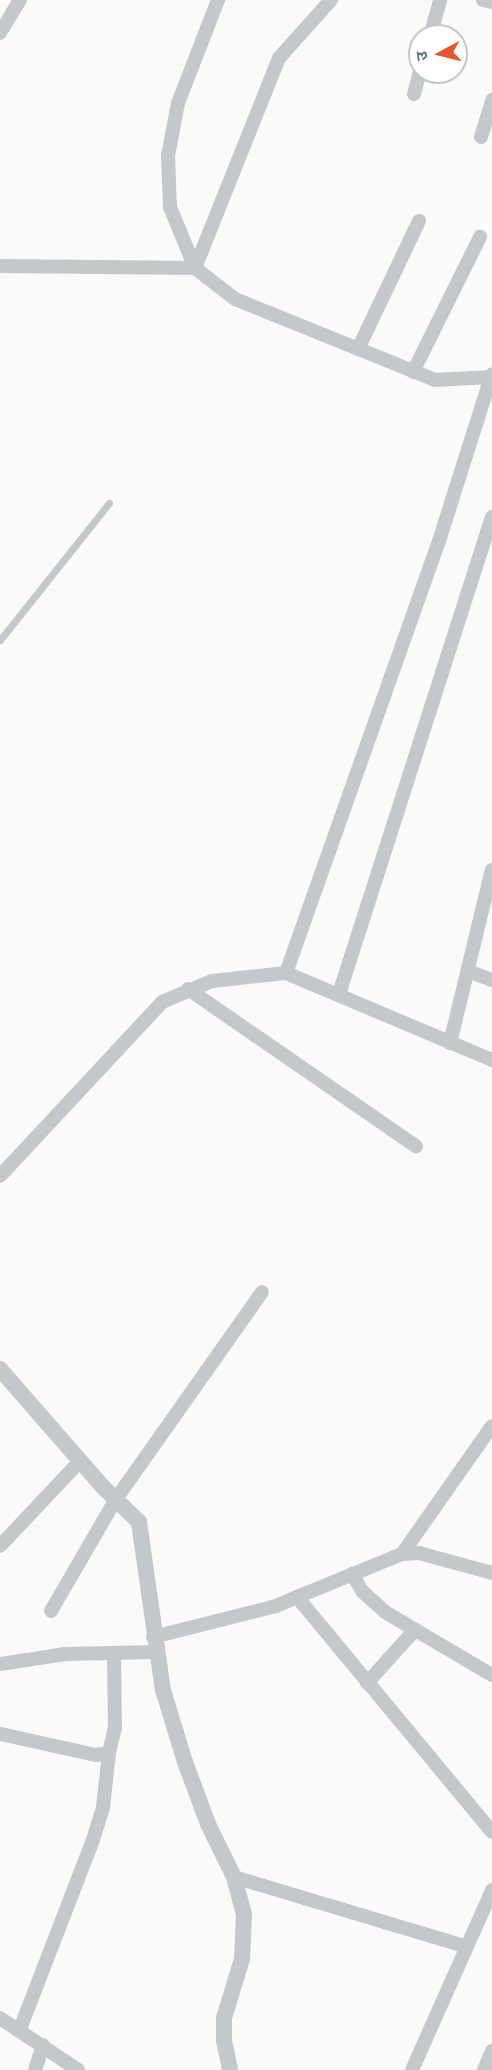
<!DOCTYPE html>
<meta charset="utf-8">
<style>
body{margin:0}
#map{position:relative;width:492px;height:2070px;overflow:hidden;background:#fafaf8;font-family:"DM Sans","Noto Sans Devanagari",sans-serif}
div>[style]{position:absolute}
.service>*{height:7px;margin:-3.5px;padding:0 3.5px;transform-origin:3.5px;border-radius:3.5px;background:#c3c8cc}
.minor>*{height:14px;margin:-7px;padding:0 7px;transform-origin:7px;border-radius:7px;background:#c3c8cc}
.tertiary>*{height:16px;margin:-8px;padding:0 8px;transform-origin:8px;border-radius:8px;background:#c3c8cc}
span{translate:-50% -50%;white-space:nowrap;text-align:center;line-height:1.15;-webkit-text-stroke:6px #fff;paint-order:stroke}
.north{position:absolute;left:408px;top:24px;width:60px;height:60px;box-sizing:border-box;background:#fff;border:2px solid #c1c8cd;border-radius:50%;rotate:263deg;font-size:16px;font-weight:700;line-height:24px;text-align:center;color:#657683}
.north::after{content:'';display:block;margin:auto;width:21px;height:27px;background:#e4572e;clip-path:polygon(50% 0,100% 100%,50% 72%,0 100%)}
</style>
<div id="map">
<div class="service">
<i style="left:0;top:640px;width:175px;rotate:-51.5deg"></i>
</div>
<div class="minor">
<i style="left:218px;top:0;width:110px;rotate:111.2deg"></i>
<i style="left:178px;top:103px;width:54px;rotate:100.7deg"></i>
<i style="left:168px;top:156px;width:51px;rotate:87.8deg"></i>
<i style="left:170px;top:207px;width:66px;rotate:67.7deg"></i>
<i style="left:195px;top:268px;width:51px;rotate:37.8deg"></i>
<i style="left:235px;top:299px;width:216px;rotate:22deg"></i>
<i style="left:435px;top:380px;width:57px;rotate:-3deg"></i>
<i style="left:483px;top:0;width:9px;rotate:13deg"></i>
<i style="left:0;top:33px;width:39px;rotate:-59deg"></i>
<i style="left:430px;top:36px;width:37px;rotate:-74deg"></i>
<i style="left:414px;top:94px;width:23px;rotate:-75deg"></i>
<i style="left:481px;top:137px;width:39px;rotate:-73deg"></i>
<i style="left:0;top:266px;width:195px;rotate:0.6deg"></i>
<i style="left:195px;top:268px;width:226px;rotate:-68.2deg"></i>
<i style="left:279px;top:58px;width:78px;rotate:-48.1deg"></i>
<i style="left:358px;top:349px;width:142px;rotate:-64.5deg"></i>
<i style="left:413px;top:372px;width:151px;rotate:-63.6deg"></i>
<i style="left:468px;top:971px;width:26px;rotate:21deg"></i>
<i style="left:286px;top:973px;width:458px;rotate:-70.5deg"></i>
<i style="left:439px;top:541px;width:175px;rotate:-72.4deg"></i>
<i style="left:188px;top:989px;width:277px;rotate:34.6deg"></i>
<i style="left:339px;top:994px;width:501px;rotate:-72.22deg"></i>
<i style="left:450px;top:1043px;width:178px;rotate:-76.4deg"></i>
<i style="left:0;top:1176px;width:238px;rotate:-47deg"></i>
<i style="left:162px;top:1002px;width:54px;rotate:-22.8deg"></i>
<i style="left:212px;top:981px;width:74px;rotate:-6.2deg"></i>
<i style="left:286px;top:973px;width:224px;rotate:22.9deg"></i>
<i style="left:0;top:1546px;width:117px;rotate:-46.7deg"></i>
<i style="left:402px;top:1554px;width:156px;rotate:-54.9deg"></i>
<i style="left:352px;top:1574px;width:21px;rotate:59deg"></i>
<i style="left:363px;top:1592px;width:30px;rotate:42deg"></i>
<i style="left:385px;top:1612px;width:124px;rotate:30.5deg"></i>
<i style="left:297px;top:1597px;width:113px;rotate:-22.3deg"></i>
<i style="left:402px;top:1554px;width:17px;rotate:-3deg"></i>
<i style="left:419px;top:1553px;width:76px;rotate:15.3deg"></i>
<i style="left:51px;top:1611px;width:129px;rotate:-59.9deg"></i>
<i style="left:116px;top:1499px;width:253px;rotate:-54.8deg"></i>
<i style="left:153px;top:1637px;width:127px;rotate:-14.1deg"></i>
<i style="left:276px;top:1606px;width:23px;rotate:-23deg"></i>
<i style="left:297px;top:1597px;width:305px;rotate:50.3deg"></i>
<i style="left:0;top:1664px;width:66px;rotate:-8.7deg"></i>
<i style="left:65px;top:1654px;width:90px;rotate:-1.3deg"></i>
<i style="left:367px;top:1683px;width:70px;rotate:-47.9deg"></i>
<i style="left:1px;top:1734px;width:97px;rotate:12.5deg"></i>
<i style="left:96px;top:1755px;width:13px;rotate:-9deg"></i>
<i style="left:109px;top:1753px;width:26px;rotate:-77deg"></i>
<i style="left:115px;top:1728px;width:73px;rotate:-90.8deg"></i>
<i style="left:234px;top:1877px;width:243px;rotate:16.7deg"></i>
<i style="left:0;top:2018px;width:94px;rotate:33.7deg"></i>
<i style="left:20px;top:2029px;width:203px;rotate:-68.9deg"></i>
<i style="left:93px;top:1840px;width:34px;rotate:-73deg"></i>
<i style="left:103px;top:1807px;width:54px;rotate:-83.7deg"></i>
<i style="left:35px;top:2070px;width:26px;rotate:-72deg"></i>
<i style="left:412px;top:2070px;width:197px;rotate:-66deg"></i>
<i style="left:484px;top:2070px;width:21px;rotate:-67deg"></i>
</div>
<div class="tertiary">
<i style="left:0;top:1369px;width:155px;rotate:48.9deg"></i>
<i style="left:102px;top:1486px;width:52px;rotate:44.2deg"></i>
<i style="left:139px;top:1522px;width:170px;rotate:81.9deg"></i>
<i style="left:163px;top:1690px;width:75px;rotate:73deg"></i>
<i style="left:185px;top:1762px;width:66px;rotate:69.6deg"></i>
<i style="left:208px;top:1824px;width:59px;rotate:63.9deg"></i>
<i style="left:234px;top:1877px;width:38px;rotate:75deg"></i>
<i style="left:244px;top:1914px;width:45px;rotate:92.5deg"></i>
<i style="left:242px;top:1959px;width:62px;rotate:107deg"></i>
<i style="left:224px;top:2018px;width:23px;rotate:90deg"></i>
<i style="left:224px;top:2041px;width:30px;rotate:78deg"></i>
</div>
<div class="north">उ</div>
</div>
